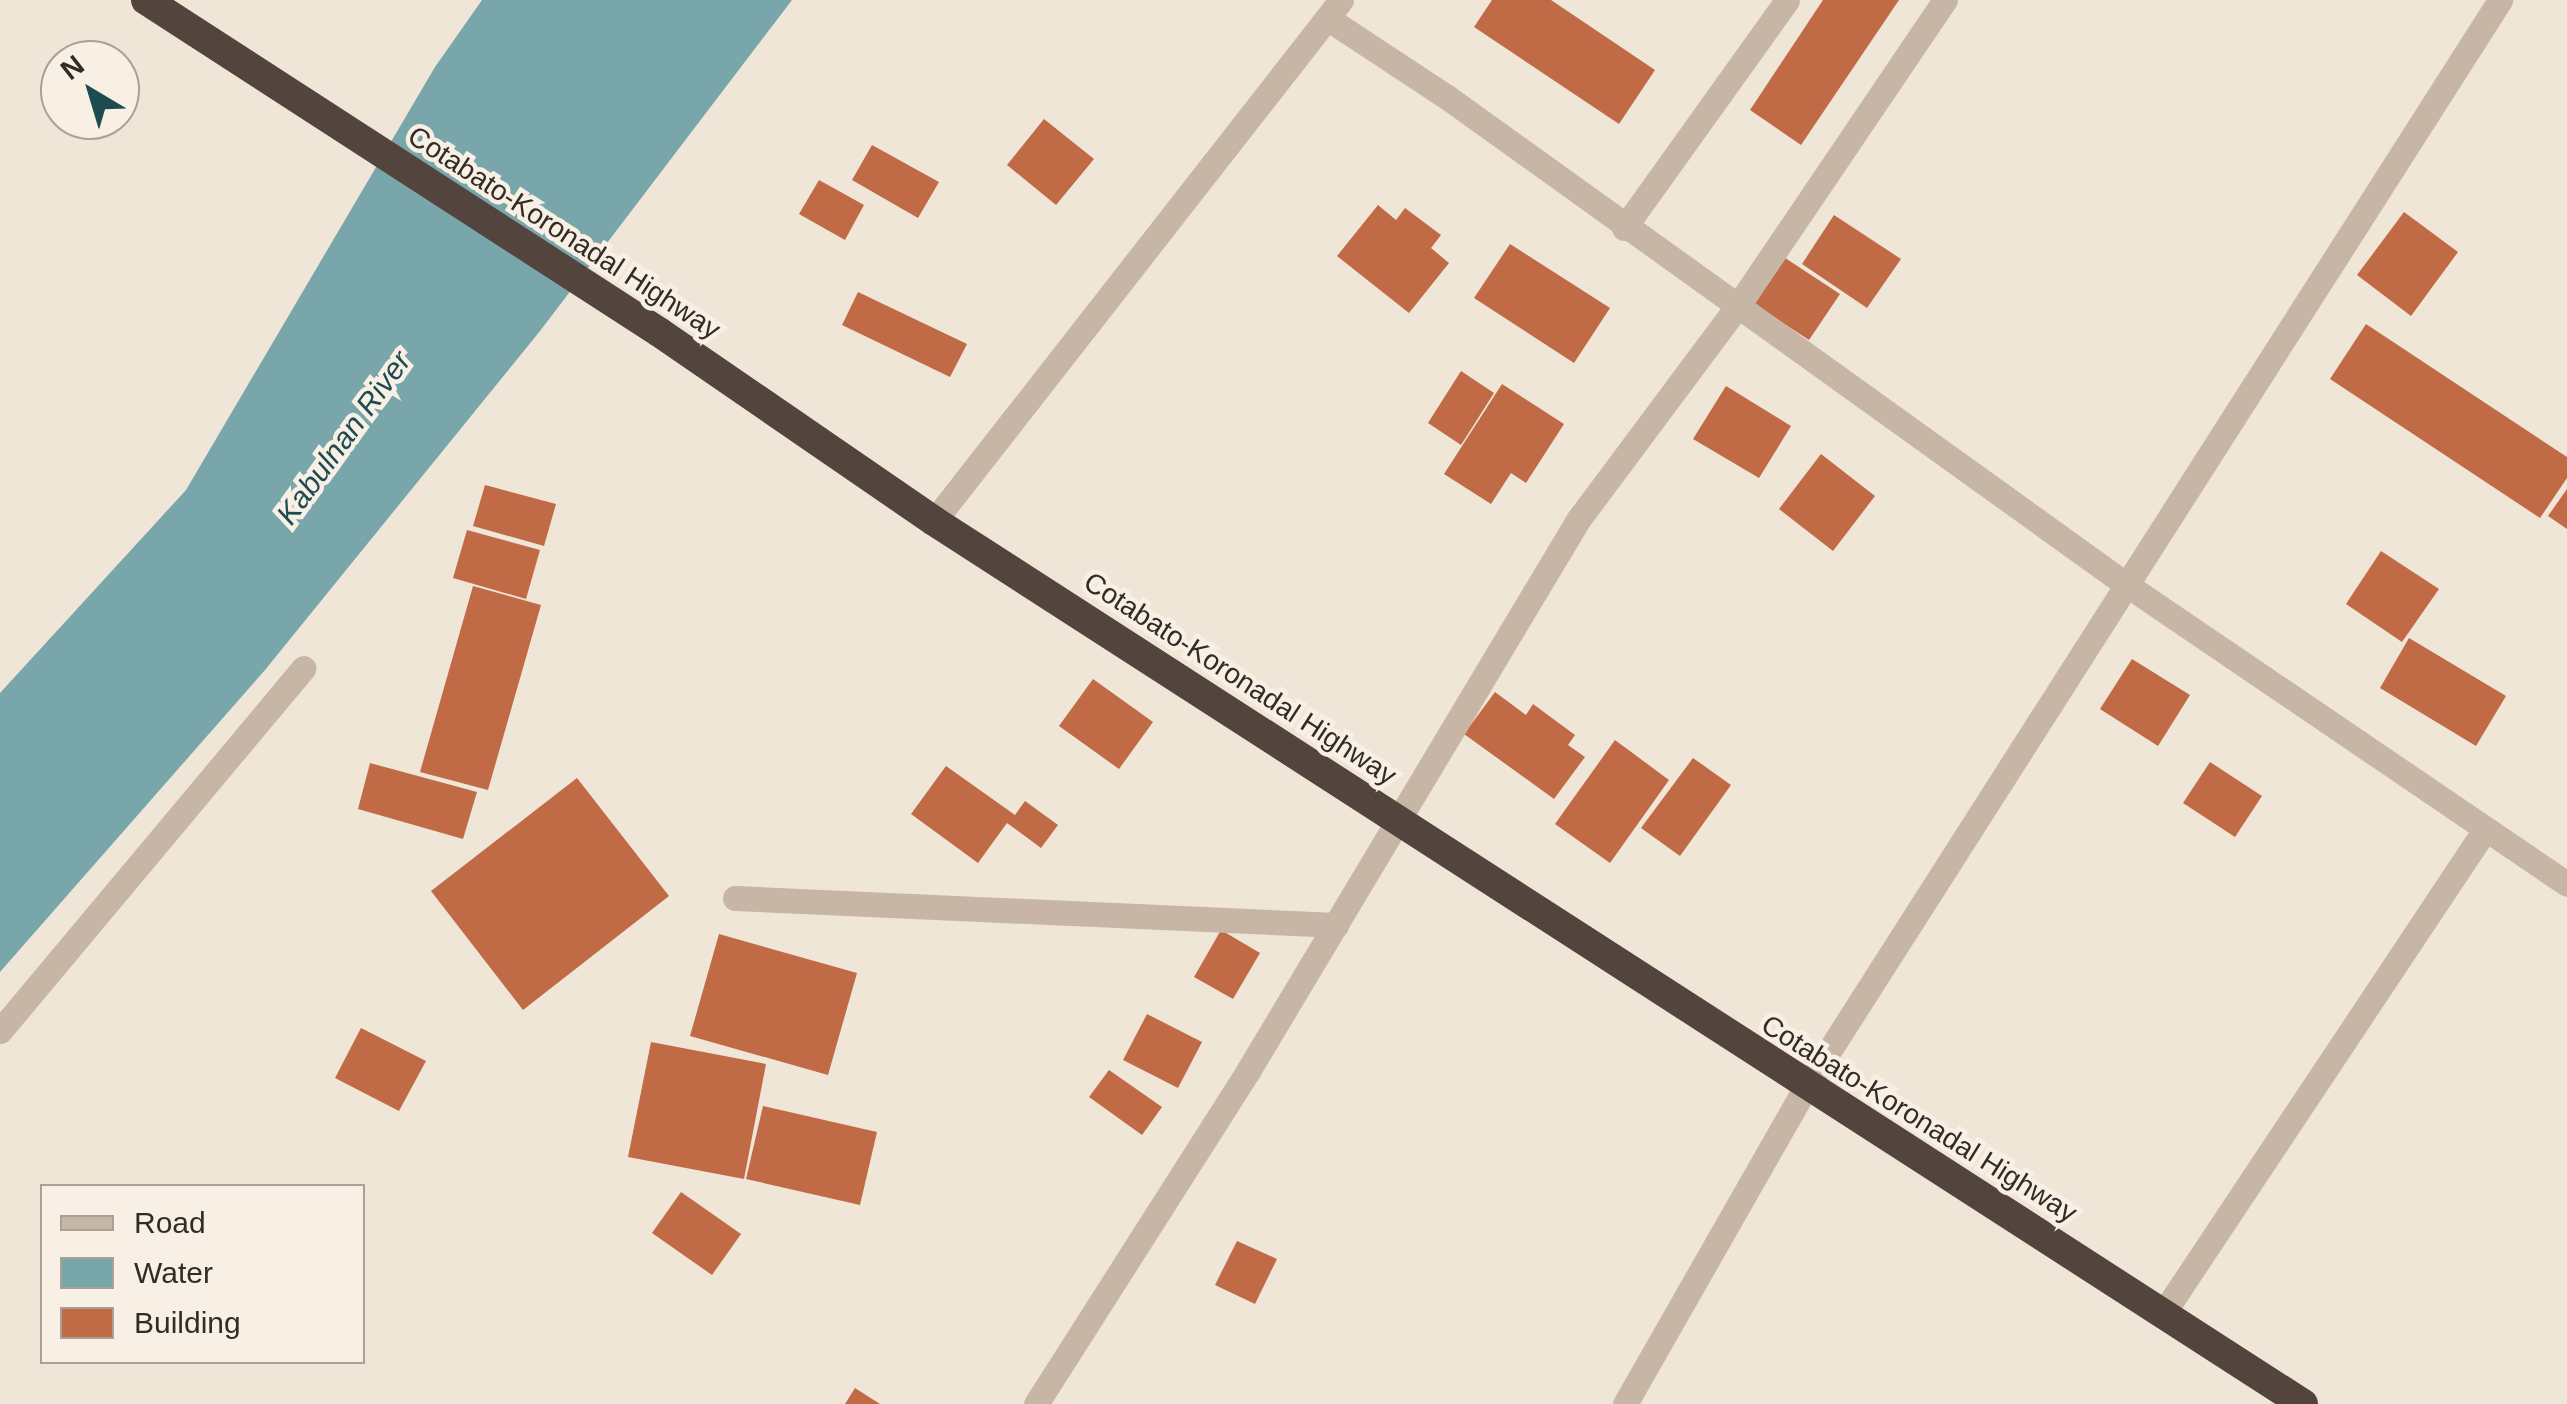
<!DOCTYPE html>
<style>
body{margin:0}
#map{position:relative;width:2567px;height:1404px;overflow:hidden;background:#f0e6d8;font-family:Arial,sans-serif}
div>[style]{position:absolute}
.water>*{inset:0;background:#79a6ab}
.building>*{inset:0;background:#c06a46}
.street>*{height:25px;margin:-12.5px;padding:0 12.5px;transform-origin:12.5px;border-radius:12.5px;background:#c7b6a5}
.highway>*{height:30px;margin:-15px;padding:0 15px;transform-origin:15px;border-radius:15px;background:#53453d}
span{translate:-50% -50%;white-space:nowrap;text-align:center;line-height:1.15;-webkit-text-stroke:9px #f8f0e4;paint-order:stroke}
.street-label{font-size:28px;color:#332b26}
.water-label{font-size:30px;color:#1e4b52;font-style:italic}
.legend{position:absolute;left:40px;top:1184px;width:325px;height:180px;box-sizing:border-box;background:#f8f0e4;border:2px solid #a9a198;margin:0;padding:12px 18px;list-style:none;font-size:30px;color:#332b26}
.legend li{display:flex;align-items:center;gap:20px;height:50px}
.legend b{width:50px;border:2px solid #a9a198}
.north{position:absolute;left:40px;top:40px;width:100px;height:100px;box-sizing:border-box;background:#f8f0e4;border:2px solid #a9a198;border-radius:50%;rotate:322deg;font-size:28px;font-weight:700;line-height:40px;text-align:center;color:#332b26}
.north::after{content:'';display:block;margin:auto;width:35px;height:45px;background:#1e4b52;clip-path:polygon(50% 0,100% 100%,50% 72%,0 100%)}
</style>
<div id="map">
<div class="water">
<i style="clip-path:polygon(482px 0,792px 0,540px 331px,265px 670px,0 972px,0 693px,186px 490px,435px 67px)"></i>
</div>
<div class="building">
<i style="clip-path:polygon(1492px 0,1551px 0,1655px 70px,1619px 124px,1474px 27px)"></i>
<i style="clip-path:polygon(1823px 0,1899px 0,1801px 145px,1750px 110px)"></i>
<i style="clip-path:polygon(1044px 119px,1094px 159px,1056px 205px,1007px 165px)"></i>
<i style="clip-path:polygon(872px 145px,939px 182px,918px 218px,852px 180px)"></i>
<i style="clip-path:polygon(819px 180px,864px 205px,845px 240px,799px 214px)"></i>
<i style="clip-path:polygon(1378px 205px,1396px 220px,1405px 208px,1441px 235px,1431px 248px,1449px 263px,1409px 313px,1337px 256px)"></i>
<i style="clip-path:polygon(2404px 212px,2458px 252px,2411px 316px,2357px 275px)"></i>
<i style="clip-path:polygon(1834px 215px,1901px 259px,1867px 308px,1802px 264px)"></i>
<i style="clip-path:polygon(1510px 244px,1610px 308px,1574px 363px,1474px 298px)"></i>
<i style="clip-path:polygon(1776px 252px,1840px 294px,1809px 340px,1745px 298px)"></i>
<i style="clip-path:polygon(858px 292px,967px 344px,950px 377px,842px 325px)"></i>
<i style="clip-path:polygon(2366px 324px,2567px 457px,2567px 478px,2540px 518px,2330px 379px)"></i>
<i style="clip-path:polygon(1461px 371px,1494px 393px,1461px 445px,1428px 423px)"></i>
<i style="clip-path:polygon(1502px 384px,1564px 424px,1526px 483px,1511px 473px,1491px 504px,1444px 474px)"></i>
<i style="clip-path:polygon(1726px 386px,1791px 426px,1759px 478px,1693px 439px)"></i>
<i style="clip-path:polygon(1821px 454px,1875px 496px,1833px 551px,1779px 509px)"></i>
<i style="clip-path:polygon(485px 485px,556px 504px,544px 546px,473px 526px)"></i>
<i style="clip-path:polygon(2567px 489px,2567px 529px,2548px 516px)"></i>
<i style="clip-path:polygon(467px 530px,540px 550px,526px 599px,453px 578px)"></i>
<i style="clip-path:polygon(2381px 551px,2439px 589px,2402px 642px,2346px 604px)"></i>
<i style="clip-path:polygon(473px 586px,541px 605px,488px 790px,420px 772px)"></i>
<i style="clip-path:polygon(2409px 638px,2506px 696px,2476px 746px,2380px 688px)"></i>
<i style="clip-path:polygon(2132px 659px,2190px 695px,2158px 746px,2100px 709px)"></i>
<i style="clip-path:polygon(1093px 679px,1153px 722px,1119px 769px,1059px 726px)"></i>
<i style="clip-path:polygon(1495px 692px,1526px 715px,1533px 704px,1575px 735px,1568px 745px,1585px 757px,1554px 799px,1464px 734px)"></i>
<i style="clip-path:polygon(1615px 740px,1669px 780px,1610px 863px,1555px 824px)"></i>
<i style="clip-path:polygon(1693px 758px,1731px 785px,1680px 856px,1641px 828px)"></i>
<i style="clip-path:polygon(2210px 762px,2262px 796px,2235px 837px,2183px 803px)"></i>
<i style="clip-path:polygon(370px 763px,477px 792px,463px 839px,358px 809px)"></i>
<i style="clip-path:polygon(946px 766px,1015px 815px,1025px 801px,1058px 825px,1041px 848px,1007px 823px,978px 863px,911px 814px)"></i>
<i style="clip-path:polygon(577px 778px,669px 896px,523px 1010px,431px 891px)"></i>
<i style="clip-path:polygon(1221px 930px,1260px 953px,1233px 999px,1194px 977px)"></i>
<i style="clip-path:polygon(719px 934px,857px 973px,828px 1075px,690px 1036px)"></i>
<i style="clip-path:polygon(1147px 1014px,1202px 1042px,1178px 1088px,1123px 1060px)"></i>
<i style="clip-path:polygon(361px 1028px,426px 1061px,399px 1111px,335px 1078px)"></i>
<i style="clip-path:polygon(651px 1042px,766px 1064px,744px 1179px,628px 1157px)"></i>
<i style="clip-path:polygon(1109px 1070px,1162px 1107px,1142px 1135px,1089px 1097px)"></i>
<i style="clip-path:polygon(763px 1106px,877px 1132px,860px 1205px,746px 1179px)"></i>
<i style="clip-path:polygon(681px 1192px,741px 1234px,712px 1275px,652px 1233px)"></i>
<i style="clip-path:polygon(1237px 1241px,1277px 1259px,1255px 1304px,1215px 1285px)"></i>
<i style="clip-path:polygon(855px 1388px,880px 1404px,845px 1404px)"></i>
</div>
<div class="street">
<i style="left:1327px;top:18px;width:144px;rotate:33.4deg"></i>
<i style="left:1447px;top:97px;width:837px;rotate:35.67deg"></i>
<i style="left:2127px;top:585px;width:532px;rotate:34.2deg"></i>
<i style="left:1624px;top:228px;width:280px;rotate:-54.4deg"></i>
<i style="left:934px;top:521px;width:661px;rotate:-52deg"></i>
<i style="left:735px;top:898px;width:602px;rotate:2.57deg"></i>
<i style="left:0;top:1031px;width:473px;rotate:-50.1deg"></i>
<i style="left:2164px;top:1312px;width:578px;rotate:-56.36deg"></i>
<i style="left:1036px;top:1404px;width:395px;rotate:-57.5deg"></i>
<i style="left:1248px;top:1071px;width:642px;rotate:-59.08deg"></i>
<i style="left:1578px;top:520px;width:266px;rotate:-53.3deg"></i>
<i style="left:1737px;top:307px;width:371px;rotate:-55.9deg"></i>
<i style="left:1625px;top:1404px;width:365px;rotate:-60.3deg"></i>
<i style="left:1806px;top:1087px;width:1290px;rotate:-57.44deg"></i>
</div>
<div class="highway">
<i style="left:146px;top:0;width:611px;rotate:32.91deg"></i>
<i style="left:659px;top:332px;width:334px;rotate:34.5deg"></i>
<i style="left:934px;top:521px;width:1629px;rotate:32.82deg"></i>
</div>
<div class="street-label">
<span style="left:564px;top:233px;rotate:33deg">Cotabato-Koronadal Highway</span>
<span style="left:1240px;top:679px;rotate:33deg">Cotabato-Koronadal Highway</span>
<span style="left:1919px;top:1119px;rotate:32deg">Cotabato-Koronadal Highway</span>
</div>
<div class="water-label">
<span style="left:344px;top:438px;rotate:-54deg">Kabulnan River</span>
</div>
<ul class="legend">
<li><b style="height:12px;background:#c7b6a5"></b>Road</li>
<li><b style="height:28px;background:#79a6ab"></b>Water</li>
<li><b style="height:28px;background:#c06a46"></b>Building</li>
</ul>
<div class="north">N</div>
</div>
